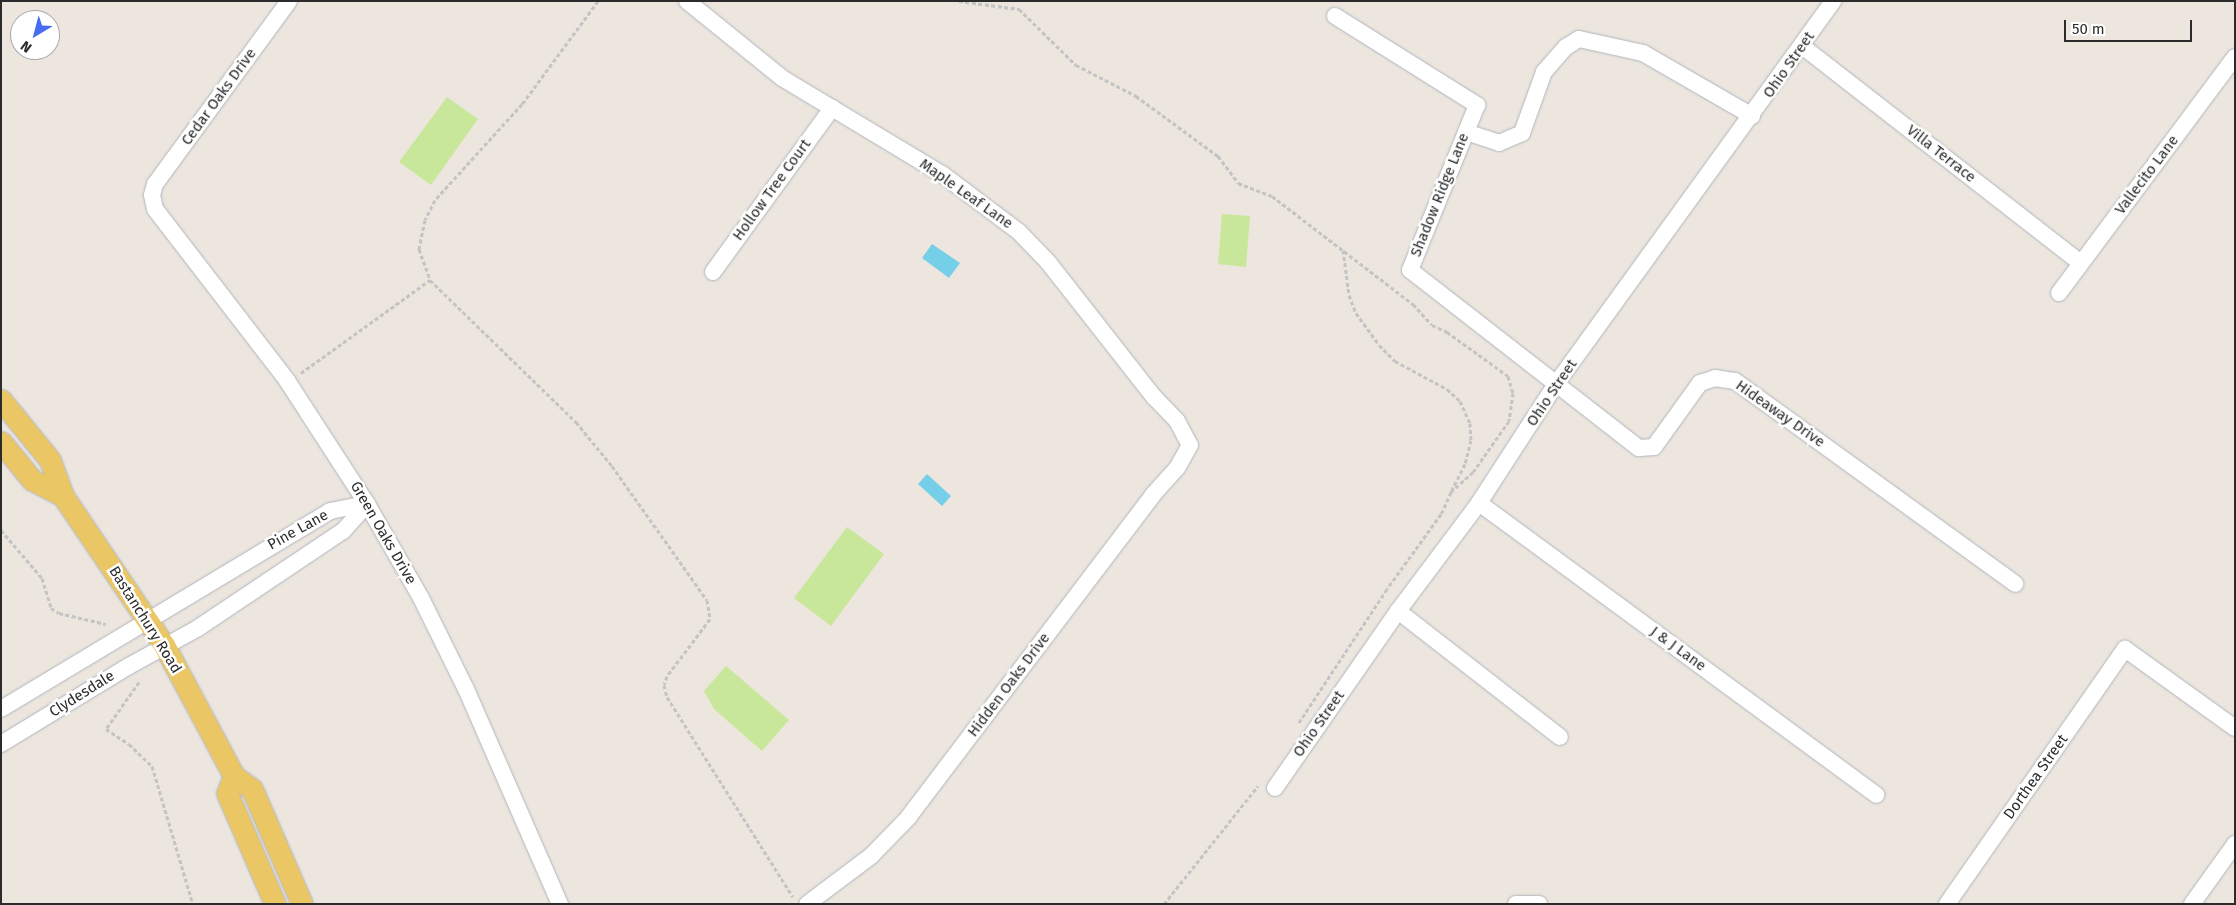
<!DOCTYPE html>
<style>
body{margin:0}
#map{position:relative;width:2236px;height:905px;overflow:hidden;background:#ece6de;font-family:"Fira Sans",sans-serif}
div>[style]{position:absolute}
.pitch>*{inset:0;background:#c9e79a}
.water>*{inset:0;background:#76cfe9}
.path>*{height:3px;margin-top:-1.5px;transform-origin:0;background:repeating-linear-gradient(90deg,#c4c4c4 0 4px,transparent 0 6.5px)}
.roads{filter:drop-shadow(0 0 1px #b1b5be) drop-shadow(0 0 1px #b1b5be)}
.minor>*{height:16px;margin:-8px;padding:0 8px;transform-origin:8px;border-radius:8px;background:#fff}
.major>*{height:21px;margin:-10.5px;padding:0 10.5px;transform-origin:10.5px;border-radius:10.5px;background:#eac665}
span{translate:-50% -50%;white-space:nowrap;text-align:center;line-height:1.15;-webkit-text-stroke:5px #fff;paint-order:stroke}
.street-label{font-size:15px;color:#2b2b2b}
.frame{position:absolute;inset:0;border:2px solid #2b2b2b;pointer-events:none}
.north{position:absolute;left:10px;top:10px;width:50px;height:50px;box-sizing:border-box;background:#fff;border:1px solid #aaa;border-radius:50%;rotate:217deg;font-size:14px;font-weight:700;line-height:20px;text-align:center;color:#2b2b2b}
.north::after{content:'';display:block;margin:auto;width:18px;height:22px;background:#466df1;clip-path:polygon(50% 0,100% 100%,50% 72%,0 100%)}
.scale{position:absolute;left:2064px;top:20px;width:128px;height:22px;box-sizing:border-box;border:2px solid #2b2b2b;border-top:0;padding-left:6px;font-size:15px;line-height:18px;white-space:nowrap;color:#2b2b2b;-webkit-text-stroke:4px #fff;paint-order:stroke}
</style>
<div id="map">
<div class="pitch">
<i style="clip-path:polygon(447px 97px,478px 119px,431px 185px,399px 162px)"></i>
<i style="clip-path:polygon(1222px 214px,1250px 216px,1246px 267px,1218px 264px)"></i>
<i style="clip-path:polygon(847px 527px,884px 554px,831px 626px,794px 598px)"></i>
<i style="clip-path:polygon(726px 666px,789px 720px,762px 751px,714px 709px,704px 691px)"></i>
</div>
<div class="water">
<i style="clip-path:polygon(932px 244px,960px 263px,949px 278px,922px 258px)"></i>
<i style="clip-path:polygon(927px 474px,951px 496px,942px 506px,918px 484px)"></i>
</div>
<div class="path">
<i style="left:598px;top:1px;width:128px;rotate:126.4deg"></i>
<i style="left:522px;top:104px;width:130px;rotate:132.2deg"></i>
<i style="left:435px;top:200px;width:22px;rotate:117deg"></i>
<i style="left:425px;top:220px;width:30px;rotate:102deg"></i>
<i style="left:419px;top:249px;width:33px;rotate:70deg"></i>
<i style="left:430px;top:280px;width:204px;rotate:44.2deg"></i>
<i style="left:576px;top:422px;width:57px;rotate:50.7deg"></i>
<i style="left:612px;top:466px;width:164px;rotate:54.7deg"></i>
<i style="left:707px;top:600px;width:19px;rotate:81deg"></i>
<i style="left:710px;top:619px;width:71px;rotate:127deg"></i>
<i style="left:667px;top:676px;width:9px;rotate:108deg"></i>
<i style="left:664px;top:685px;width:12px;rotate:76deg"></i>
<i style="left:667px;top:697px;width:236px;rotate:57.8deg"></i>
<i style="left:959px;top:1px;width:61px;rotate:7.6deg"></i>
<i style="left:1019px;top:9px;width:80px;rotate:44.5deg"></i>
<i style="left:1076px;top:65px;width:68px;rotate:27.3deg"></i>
<i style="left:1136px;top:96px;width:102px;rotate:36.2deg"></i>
<i style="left:1218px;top:156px;width:34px;rotate:53deg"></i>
<i style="left:1238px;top:183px;width:36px;rotate:21deg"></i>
<i style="left:1272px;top:196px;width:178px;rotate:37.5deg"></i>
<i style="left:1413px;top:304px;width:28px;rotate:48deg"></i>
<i style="left:1432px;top:325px;width:17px;rotate:25deg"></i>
<i style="left:1447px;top:332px;width:75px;rotate:35.8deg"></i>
<i style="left:1508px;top:376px;width:18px;rotate:74deg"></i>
<i style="left:1513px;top:393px;width:28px;rotate:98deg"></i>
<i style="left:1509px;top:421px;width:62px;rotate:125.2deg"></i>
<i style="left:1473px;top:472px;width:30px;rotate:138deg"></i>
<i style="left:1451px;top:492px;width:24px;rotate:114deg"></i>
<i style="left:1441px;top:514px;width:92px;rotate:125.8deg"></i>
<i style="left:1387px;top:589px;width:162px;rotate:123.4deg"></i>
<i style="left:1343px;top:250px;width:45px;rotate:82.4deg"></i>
<i style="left:1349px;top:295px;width:19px;rotate:69deg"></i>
<i style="left:1356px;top:313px;width:39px;rotate:54deg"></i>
<i style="left:1379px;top:345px;width:23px;rotate:45deg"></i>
<i style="left:1395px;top:361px;width:59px;rotate:28.3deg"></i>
<i style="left:1447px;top:389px;width:18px;rotate:43deg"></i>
<i style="left:1460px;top:401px;width:24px;rotate:66deg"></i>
<i style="left:1470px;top:423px;width:17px;rotate:87deg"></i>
<i style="left:1471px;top:440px;width:25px;rotate:104deg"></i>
<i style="left:1465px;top:464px;width:29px;rotate:117deg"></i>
<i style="left:301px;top:373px;width:159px;rotate:-35.8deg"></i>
<i style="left:1px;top:530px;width:63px;rotate:49.5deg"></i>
<i style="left:42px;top:578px;width:31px;rotate:73deg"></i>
<i style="left:51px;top:608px;width:9px;rotate:32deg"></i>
<i style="left:59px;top:613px;width:48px;rotate:13.2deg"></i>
<i style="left:139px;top:682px;width:57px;rotate:125.1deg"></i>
<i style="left:106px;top:729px;width:27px;rotate:33deg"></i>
<i style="left:129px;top:744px;width:32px;rotate:44deg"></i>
<i style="left:152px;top:766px;width:144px;rotate:73.5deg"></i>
<i style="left:1164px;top:904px;width:151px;rotate:-51.5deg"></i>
</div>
<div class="roads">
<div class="minor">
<i style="left:289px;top:1px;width:227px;rotate:126.2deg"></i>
<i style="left:155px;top:184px;width:11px;rotate:105deg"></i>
<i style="left:152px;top:195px;width:14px;rotate:78deg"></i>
<i style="left:155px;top:209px;width:218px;rotate:52.4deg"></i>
<i style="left:288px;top:382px;width:145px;rotate:57.1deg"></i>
<i style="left:367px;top:504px;width:108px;rotate:60.1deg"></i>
<i style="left:421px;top:598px;width:102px;rotate:63.7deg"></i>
<i style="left:466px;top:689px;width:235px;rotate:66.4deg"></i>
<i style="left:687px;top:1px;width:122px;rotate:39deg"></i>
<i style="left:782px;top:78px;width:187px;rotate:31deg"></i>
<i style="left:942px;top:174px;width:95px;rotate:36.9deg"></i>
<i style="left:1018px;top:231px;width:43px;rotate:45.9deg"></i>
<i style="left:1048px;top:262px;width:172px;rotate:51.9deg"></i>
<i style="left:1154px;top:397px;width:33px;rotate:46deg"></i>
<i style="left:1177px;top:421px;width:27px;rotate:62deg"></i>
<i style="left:1190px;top:445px;width:26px;rotate:119deg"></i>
<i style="left:1177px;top:468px;width:36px;rotate:132deg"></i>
<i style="left:1153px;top:495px;width:404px;rotate:127.2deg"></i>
<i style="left:909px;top:817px;width:54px;rotate:134.3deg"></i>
<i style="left:871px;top:856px;width:80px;rotate:143.1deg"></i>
<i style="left:1335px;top:16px;width:168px;rotate:32.1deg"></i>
<i style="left:1477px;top:105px;width:178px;rotate:112.1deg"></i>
<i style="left:1410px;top:270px;width:290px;rotate:37.9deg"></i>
<i style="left:1639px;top:448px;width:15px;rotate:-4deg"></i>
<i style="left:1654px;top:447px;width:79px;rotate:-54.3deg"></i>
<i style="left:1700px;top:383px;width:16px;rotate:-18deg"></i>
<i style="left:1715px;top:378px;width:20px;rotate:9deg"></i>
<i style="left:1735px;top:381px;width:346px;rotate:35.9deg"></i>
<i style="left:1802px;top:46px;width:353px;rotate:37.9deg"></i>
<i style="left:1466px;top:132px;width:35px;rotate:18deg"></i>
<i style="left:1499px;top:143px;width:25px;rotate:-23deg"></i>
<i style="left:1522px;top:133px;width:65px;rotate:-70.2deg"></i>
<i style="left:1544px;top:72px;width:33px;rotate:-49deg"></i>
<i style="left:1566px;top:47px;width:15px;rotate:-32deg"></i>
<i style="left:1579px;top:39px;width:66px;rotate:12.3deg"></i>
<i style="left:1643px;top:53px;width:126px;rotate:30deg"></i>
<i style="left:713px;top:272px;width:203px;rotate:-54deg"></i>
<i style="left:2059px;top:293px;width:294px;rotate:-53.3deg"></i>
<i style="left:1479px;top:503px;width:493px;rotate:36.3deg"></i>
<i style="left:1398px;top:611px;width:205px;rotate:37.9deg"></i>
<i style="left:1px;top:709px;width:384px;rotate:-31deg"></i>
<i style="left:330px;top:511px;width:38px;rotate:-11deg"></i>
<i style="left:1px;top:744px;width:150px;rotate:-31.4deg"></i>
<i style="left:129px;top:666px;width:79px;rotate:-28.8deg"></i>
<i style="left:198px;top:628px;width:174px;rotate:-33.8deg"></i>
<i style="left:343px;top:531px;width:36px;rotate:-48deg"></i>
<i style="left:1275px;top:788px;width:216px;rotate:-55.2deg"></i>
<i style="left:1398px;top:611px;width:135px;rotate:-53.1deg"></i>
<i style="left:1479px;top:503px;width:142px;rotate:-57.1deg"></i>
<i style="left:1556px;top:384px;width:473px;rotate:-54.1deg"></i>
<i style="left:1516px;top:904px;width:23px"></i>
<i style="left:1947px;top:904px;width:311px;rotate:-55.1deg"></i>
<i style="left:2125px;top:649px;width:135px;rotate:35.7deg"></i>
<i style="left:2192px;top:904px;width:74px;rotate:-54.4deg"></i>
</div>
<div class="major">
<i style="left:1px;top:400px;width:77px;rotate:50.8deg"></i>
<i style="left:50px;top:460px;width:38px;rotate:70deg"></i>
<i style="left:63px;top:496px;width:180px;rotate:55.9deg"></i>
<i style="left:164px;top:645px;width:149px;rotate:61.9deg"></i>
<i style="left:234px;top:776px;width:22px;rotate:36deg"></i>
<i style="left:252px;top:789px;width:125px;rotate:66.5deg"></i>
<i style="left:1px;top:442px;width:49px;rotate:50.8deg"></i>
<i style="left:32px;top:480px;width:35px;rotate:27deg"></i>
<i style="left:234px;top:776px;width:18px;rotate:112deg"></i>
<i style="left:227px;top:793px;width:121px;rotate:66.6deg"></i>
</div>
</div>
<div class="street-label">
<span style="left:1789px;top:65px;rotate:-55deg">Ohio Street</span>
<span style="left:219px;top:97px;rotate:-54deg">Cedar Oaks Drive</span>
<span style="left:1941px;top:154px;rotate:38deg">Villa Terrace</span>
<span style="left:2147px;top:175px;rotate:-53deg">Vallecito Lane</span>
<span style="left:772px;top:190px;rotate:-54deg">Hollow Tree Court</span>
<span style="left:966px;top:194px;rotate:35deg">Maple Leaf Lane</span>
<span style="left:1440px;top:195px;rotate:-68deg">Shadow Ridge Lane</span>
<span style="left:1552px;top:393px;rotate:-56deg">Ohio Street</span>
<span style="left:1780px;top:414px;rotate:35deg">Hideaway Drive</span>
<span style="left:298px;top:530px;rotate:-29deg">Pine Lane</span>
<span style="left:383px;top:533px;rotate:60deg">Green Oaks Drive</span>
<span style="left:145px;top:620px;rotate:58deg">Bastanchury Road</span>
<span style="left:1678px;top:649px;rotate:36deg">J &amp; J Lane</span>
<span style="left:1009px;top:685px;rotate:-53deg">Hidden Oaks Drive</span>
<span style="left:82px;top:694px;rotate:-32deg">Clydesdale</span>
<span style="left:1319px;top:724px;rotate:-55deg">Ohio Street</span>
<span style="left:2036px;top:777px;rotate:-55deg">Dorthea Street</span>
</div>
<div class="frame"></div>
<div class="north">N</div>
<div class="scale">50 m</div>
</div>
